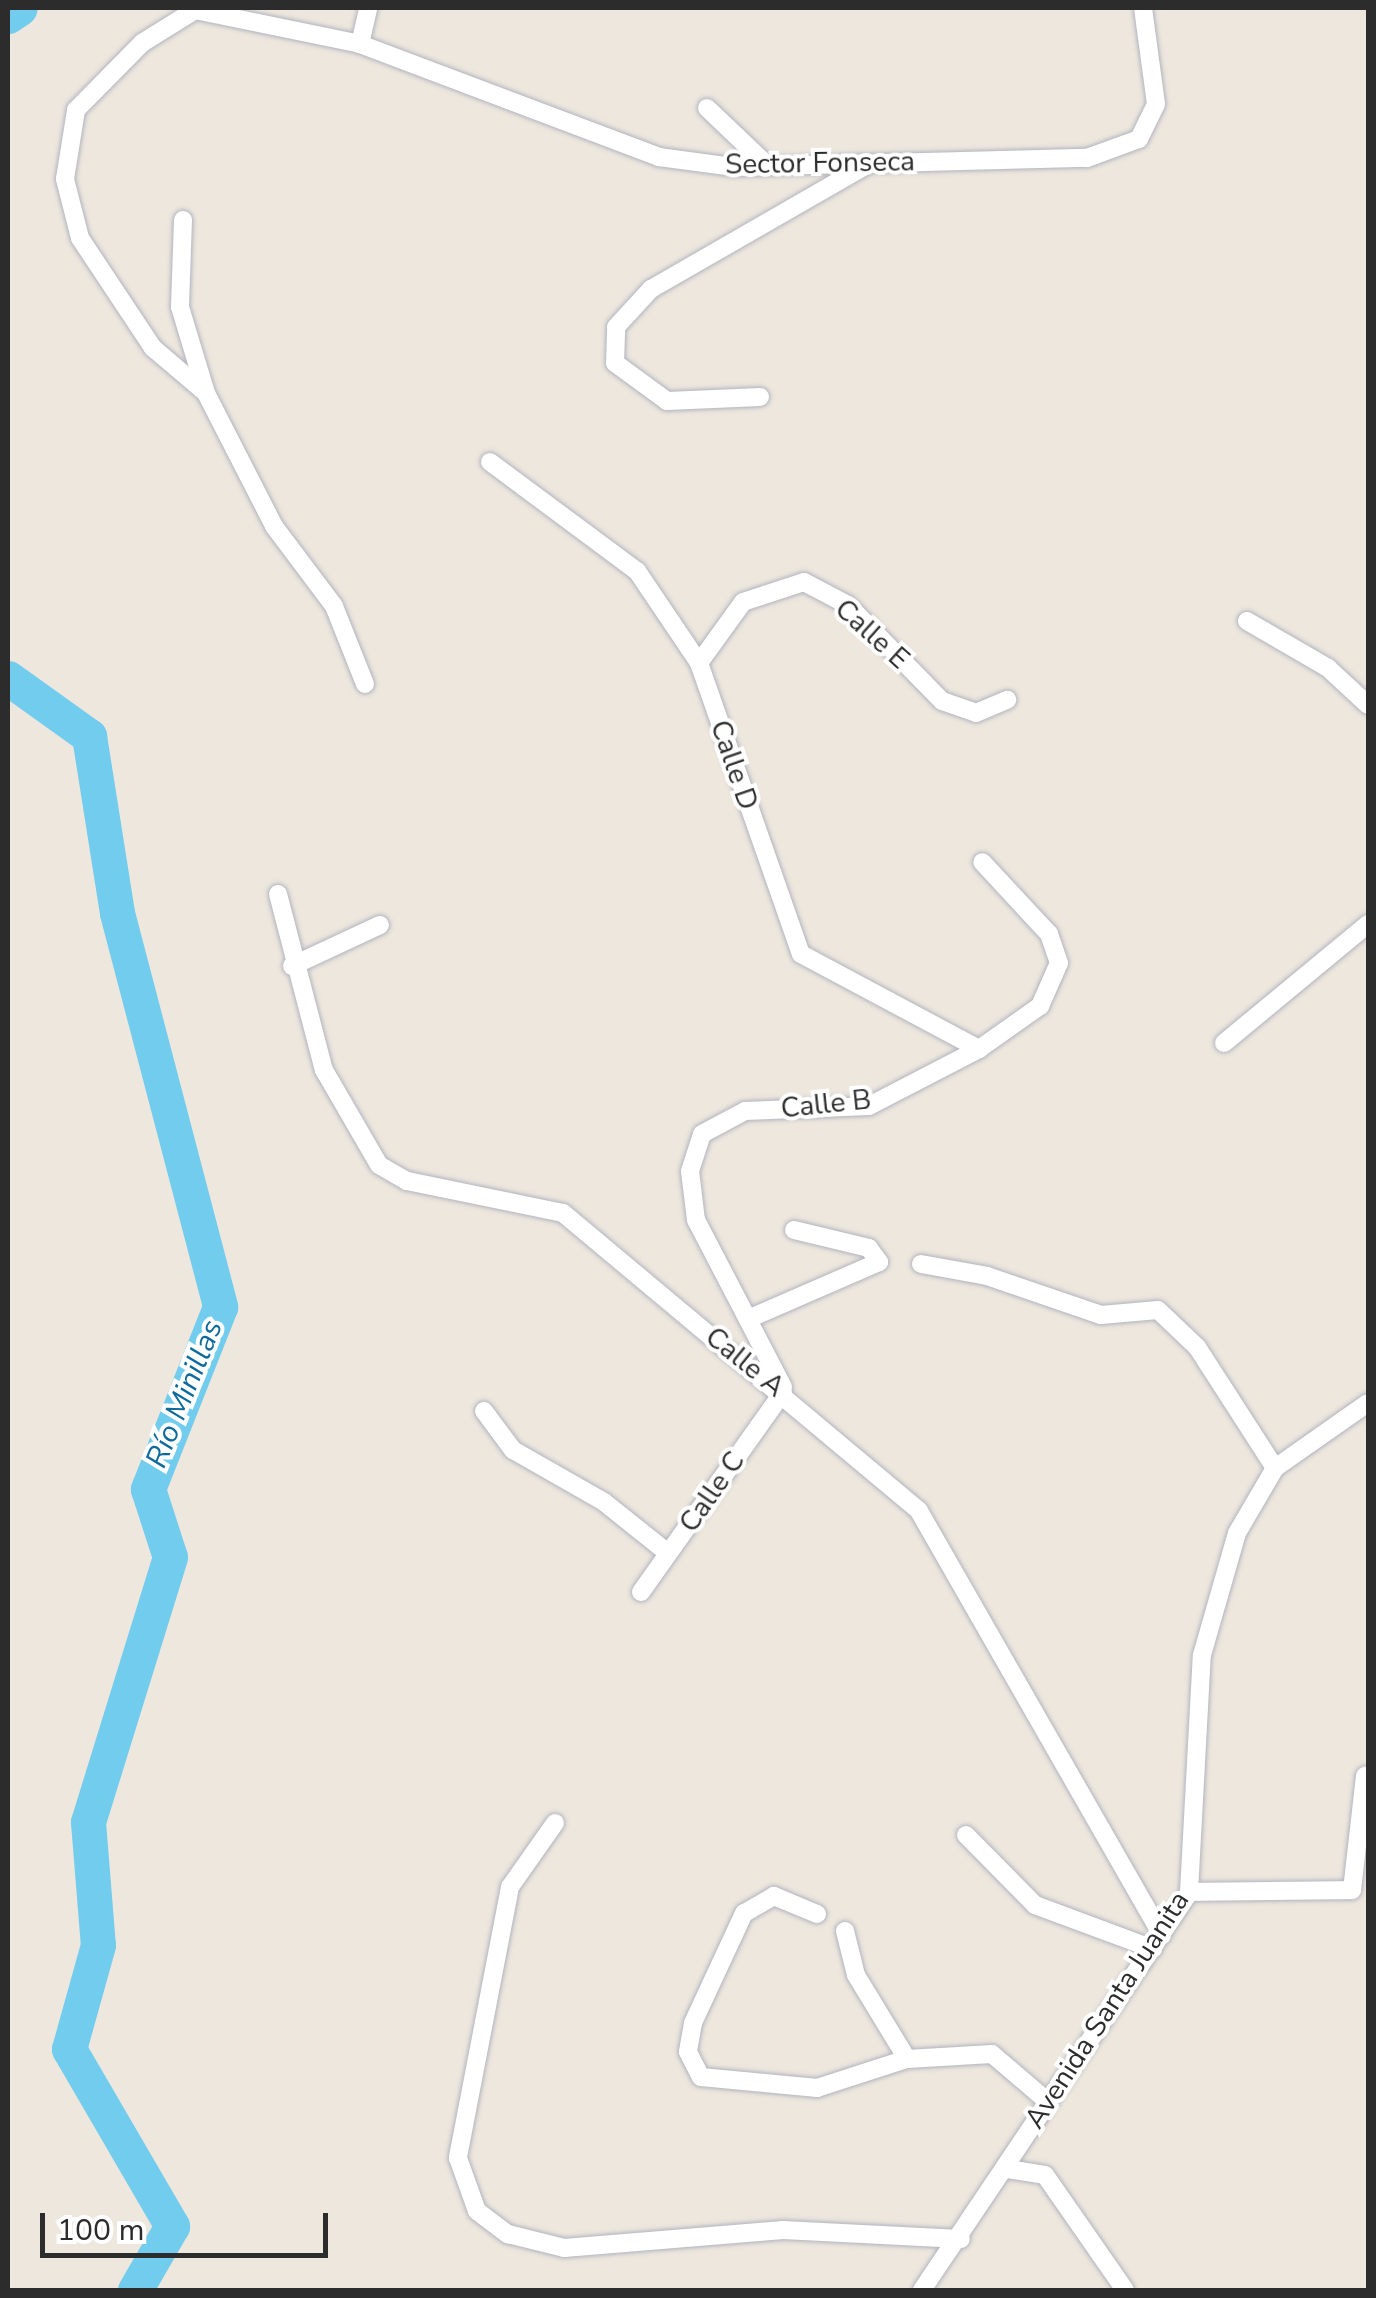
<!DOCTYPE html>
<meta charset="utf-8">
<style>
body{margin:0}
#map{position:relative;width:1376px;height:2298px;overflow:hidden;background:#ede7de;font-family:"Nunito Sans",sans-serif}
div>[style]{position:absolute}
.river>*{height:35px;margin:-17.5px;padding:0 17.5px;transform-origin:17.5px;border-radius:17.5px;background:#72ccee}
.roads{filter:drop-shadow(0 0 2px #b2b4bf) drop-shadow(0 0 2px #b2b4bf)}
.minor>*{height:18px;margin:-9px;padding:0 9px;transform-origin:9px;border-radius:9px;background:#fff}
span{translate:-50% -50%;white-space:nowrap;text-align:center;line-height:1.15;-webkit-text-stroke:8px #fff;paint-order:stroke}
.street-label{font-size:28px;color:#2c2c2c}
.water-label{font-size:30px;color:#0e6a9d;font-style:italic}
.frame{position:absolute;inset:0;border:10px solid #2c2c2c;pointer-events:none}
.scale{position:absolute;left:40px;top:2213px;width:288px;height:45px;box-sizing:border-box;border:5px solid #2c2c2c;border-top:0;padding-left:12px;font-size:30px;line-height:35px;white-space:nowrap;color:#2c2c2c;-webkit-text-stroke:8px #fff;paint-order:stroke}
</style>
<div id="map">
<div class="river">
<i style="left:8px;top:16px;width:14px;rotate:-34deg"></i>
<i style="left:8px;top:678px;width:100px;rotate:35.6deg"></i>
<i style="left:89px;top:736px;width:179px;rotate:81deg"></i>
<i style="left:117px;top:913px;width:407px;rotate:75.3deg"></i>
<i style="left:220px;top:1307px;width:196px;rotate:111.6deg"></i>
<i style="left:148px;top:1489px;width:71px;rotate:72.1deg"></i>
<i style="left:170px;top:1557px;width:277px;rotate:107.2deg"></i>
<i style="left:88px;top:1822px;width:123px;rotate:85.4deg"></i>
<i style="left:98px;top:1945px;width:108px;rotate:105.6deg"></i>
<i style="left:69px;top:2049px;width:205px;rotate:59.8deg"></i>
<i style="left:172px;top:2226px;width:74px;rotate:120deg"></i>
</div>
<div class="roads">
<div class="minor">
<i style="left:360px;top:44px;width:37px;rotate:-77deg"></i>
<i style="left:707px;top:108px;width:84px;rotate:43.6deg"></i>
<i style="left:183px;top:220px;width:87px;rotate:92deg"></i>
<i style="left:180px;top:307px;width:90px;rotate:73.2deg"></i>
<i style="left:760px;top:397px;width:93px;rotate:177.5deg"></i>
<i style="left:667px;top:401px;width:64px;rotate:-143.8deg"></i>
<i style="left:615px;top:363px;width:36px;rotate:-88deg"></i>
<i style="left:616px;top:327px;width:52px;rotate:-47.4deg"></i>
<i style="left:651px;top:289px;width:247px;rotate:-29.9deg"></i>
<i style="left:490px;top:462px;width:183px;rotate:36.6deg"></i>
<i style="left:637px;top:571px;width:111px;rotate:56deg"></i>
<i style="left:699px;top:663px;width:308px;rotate:70.7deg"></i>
<i style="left:801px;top:954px;width:202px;rotate:28.1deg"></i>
<i style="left:1247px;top:621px;width:94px;rotate:30.1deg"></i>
<i style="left:1328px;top:668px;width:54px;rotate:42.8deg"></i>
<i style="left:699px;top:663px;width:75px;rotate:-54.2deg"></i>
<i style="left:743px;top:602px;width:64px;rotate:-18.2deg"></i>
<i style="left:804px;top:582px;width:50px;rotate:27.6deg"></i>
<i style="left:848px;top:605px;width:134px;rotate:45.6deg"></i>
<i style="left:942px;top:701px;width:36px;rotate:19deg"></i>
<i style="left:976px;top:713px;width:34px;rotate:-23deg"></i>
<i style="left:365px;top:684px;width:84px;rotate:-111.7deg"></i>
<i style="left:334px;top:606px;width:100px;rotate:-126.9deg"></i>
<i style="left:274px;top:526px;width:149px;rotate:-117.1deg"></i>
<i style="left:206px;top:393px;width:70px;rotate:-139.7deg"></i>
<i style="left:153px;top:348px;width:132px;rotate:-123.6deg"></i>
<i style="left:80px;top:238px;width:61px;rotate:-104.3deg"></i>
<i style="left:65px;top:179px;width:70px;rotate:-80.9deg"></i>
<i style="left:76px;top:110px;width:94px;rotate:-45.4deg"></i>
<i style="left:142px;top:43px;width:62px;rotate:-31.9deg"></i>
<i style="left:195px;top:10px;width:168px;rotate:11.6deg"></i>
<i style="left:360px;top:44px;width:320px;rotate:20.7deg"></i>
<i style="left:659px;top:157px;width:76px;rotate:7.6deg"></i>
<i style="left:734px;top:167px;width:353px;rotate:-1.5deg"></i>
<i style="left:1087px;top:158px;width:55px;rotate:-20.1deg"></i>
<i style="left:1139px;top:139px;width:39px;rotate:-64deg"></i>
<i style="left:1156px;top:104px;width:97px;rotate:-97.7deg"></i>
<i style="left:278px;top:894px;width:182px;rotate:75.4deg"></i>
<i style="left:324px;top:1070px;width:110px;rotate:59.9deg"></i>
<i style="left:379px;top:1165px;width:32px;rotate:30deg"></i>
<i style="left:407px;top:1181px;width:159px;rotate:11.6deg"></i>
<i style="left:563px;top:1213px;width:464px;rotate:39.9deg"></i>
<i style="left:919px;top:1511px;width:489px;rotate:60.2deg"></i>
<i style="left:292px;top:966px;width:97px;rotate:-25deg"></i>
<i style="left:1224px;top:1043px;width:187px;rotate:-39.6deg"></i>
<i style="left:921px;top:1264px;width:67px;rotate:10.3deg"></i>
<i style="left:987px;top:1276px;width:120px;rotate:18.9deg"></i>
<i style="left:1101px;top:1315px;width:57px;rotate:-5deg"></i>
<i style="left:1158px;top:1310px;width:54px;rotate:43.5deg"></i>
<i style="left:1197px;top:1347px;width:144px;rotate:57.2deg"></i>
<i style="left:748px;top:1319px;width:143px;rotate:-23.5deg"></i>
<i style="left:879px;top:1262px;width:17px;rotate:-126deg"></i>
<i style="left:869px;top:1248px;width:77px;rotate:-166.5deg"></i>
<i style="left:783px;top:1387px;width:188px;rotate:-117.5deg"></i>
<i style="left:696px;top:1220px;width:49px;rotate:-97deg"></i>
<i style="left:690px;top:1171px;width:39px;rotate:-72deg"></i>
<i style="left:702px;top:1134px;width:49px;rotate:-28.1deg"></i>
<i style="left:745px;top:1111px;width:124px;rotate:-2.3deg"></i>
<i style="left:869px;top:1106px;width:124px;rotate:-27.4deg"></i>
<i style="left:979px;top:1049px;width:75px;rotate:-35.2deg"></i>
<i style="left:1040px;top:1006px;width:47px;rotate:-66.2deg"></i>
<i style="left:1059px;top:963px;width:31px;rotate:-109deg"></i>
<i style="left:1049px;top:934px;width:98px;rotate:-132.9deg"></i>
<i style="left:484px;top:1411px;width:49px;rotate:53.4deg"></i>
<i style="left:513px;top:1450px;width:105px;rotate:29.7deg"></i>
<i style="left:604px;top:1502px;width:82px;rotate:38.6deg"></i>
<i style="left:641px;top:1592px;width:245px;rotate:-54.6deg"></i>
<i style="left:555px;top:1823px;width:78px;rotate:125.1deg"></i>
<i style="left:510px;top:1887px;width:276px;rotate:100.9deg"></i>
<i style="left:458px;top:2158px;width:56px;rotate:70.3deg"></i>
<i style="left:477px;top:2211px;width:39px;rotate:37deg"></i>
<i style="left:508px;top:2234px;width:58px;rotate:14deg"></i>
<i style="left:564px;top:2248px;width:220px;rotate:-4.7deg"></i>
<i style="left:783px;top:2230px;width:178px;rotate:2.9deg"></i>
<i style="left:966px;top:1835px;width:98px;rotate:45.4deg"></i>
<i style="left:1035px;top:1905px;width:126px;rotate:20.4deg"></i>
<i style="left:1189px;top:1892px;width:163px;rotate:-0.7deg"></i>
<i style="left:1352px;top:1890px;width:115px;rotate:-83.5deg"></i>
<i style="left:817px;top:1914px;width:47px;rotate:-157.3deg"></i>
<i style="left:774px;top:1896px;width:34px;rotate:150deg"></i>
<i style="left:744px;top:1913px;width:121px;rotate:114.9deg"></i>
<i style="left:693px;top:2023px;width:29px;rotate:100deg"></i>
<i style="left:688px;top:2052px;width:28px;rotate:63deg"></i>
<i style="left:701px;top:2077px;width:117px;rotate:5.4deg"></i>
<i style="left:817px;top:2088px;width:95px;rotate:-17.9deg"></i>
<i style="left:907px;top:2059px;width:85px;rotate:-3.4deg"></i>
<i style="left:992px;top:2054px;width:72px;rotate:40.5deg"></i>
<i style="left:845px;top:1931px;width:45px;rotate:76deg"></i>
<i style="left:856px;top:1975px;width:98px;rotate:58.7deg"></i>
<i style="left:1008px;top:2169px;width:37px;rotate:9deg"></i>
<i style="left:1045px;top:2175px;width:140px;rotate:55.2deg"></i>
<i style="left:922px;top:2290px;width:479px;rotate:-56.1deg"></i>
<i style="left:1189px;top:1892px;width:237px;rotate:-86.9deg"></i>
<i style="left:1202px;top:1655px;width:127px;rotate:-74deg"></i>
<i style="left:1237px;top:1533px;width:75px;rotate:-59.7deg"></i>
<i style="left:1275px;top:1468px;width:113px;rotate:-35deg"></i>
</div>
</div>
<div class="street-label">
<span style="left:820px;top:163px;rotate:-1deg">Sector Fonseca</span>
<span style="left:872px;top:634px;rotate:42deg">Calle E</span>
<span style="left:734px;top:765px;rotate:71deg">Calle D</span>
<span style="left:826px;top:1104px;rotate:-6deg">Calle B</span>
<span style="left:745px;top:1362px;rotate:39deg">Calle A</span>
<span style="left:712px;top:1492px;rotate:-55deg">Calle C</span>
<span style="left:1107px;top:2010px;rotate:-57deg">Avenida Santa Juanita</span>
</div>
<div class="water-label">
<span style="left:185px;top:1394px;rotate:-68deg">Río Minillas</span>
</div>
<div class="frame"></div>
<div class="scale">100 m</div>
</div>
